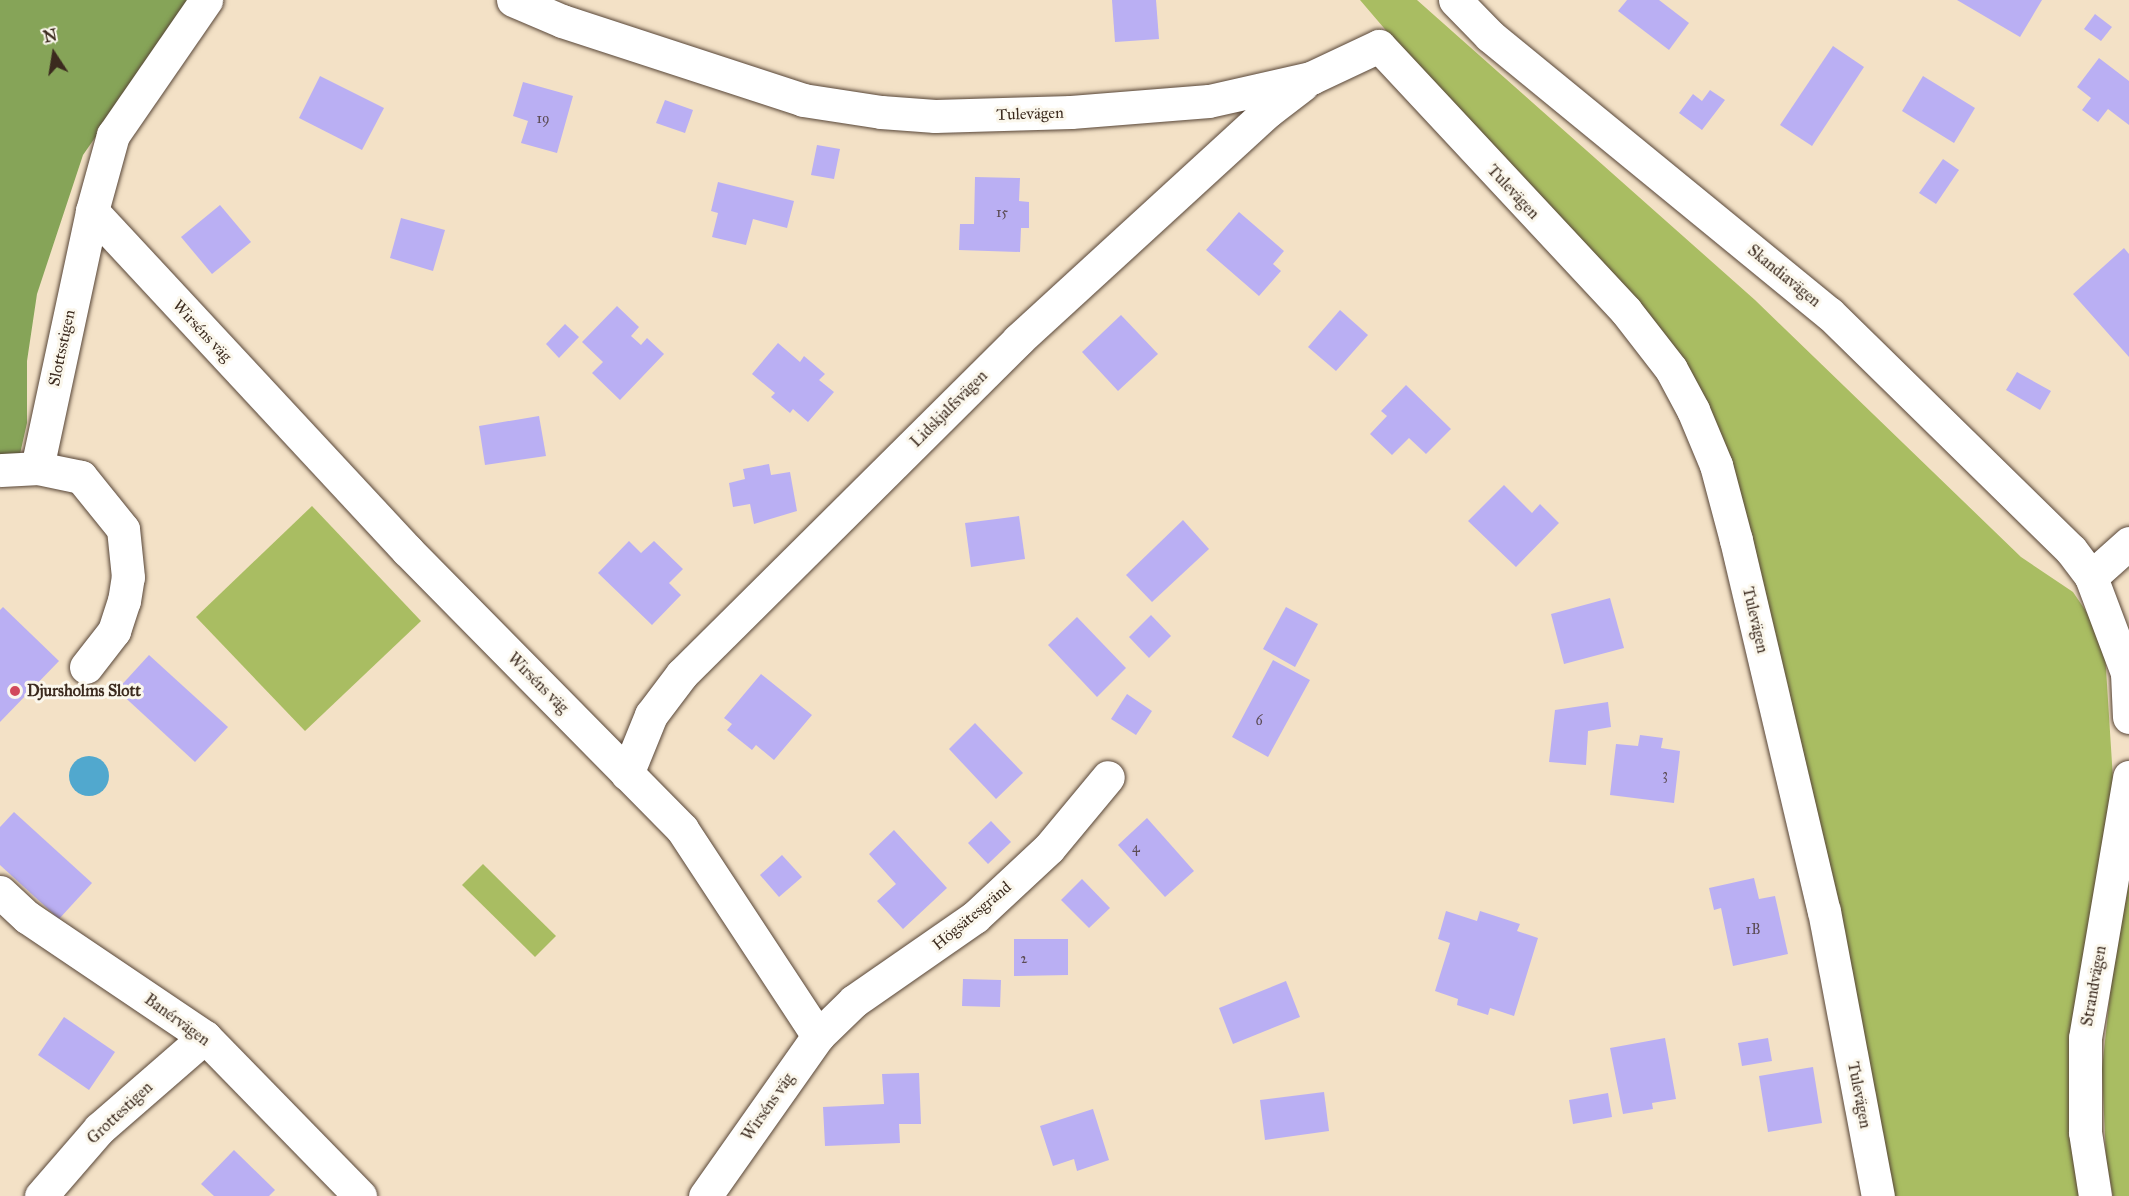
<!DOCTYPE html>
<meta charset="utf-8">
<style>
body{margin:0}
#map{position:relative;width:2129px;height:1196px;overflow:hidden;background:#f3e1c6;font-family:"IM FELL Great Primer",serif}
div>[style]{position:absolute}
.green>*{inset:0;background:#a9bd62}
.forest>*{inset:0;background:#86a458}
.water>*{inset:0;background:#51a8ce}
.round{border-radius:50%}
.building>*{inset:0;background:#baaff3}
.roads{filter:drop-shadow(0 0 2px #574537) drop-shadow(0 0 2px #574537)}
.minor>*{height:33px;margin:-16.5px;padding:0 16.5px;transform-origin:16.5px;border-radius:16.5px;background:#fff}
.dots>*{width:16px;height:16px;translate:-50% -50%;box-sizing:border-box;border:3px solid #fbf7ec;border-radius:50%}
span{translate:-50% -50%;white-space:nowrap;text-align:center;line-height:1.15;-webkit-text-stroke:6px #fbf7ec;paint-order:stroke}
.number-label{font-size:14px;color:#5b4b53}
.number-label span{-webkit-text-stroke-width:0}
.street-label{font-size:16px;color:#3b2a1e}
.poi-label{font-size:16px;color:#3b2a1e;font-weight:700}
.left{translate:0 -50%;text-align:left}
.north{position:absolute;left:24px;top:24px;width:60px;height:60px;-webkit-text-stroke:4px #fbf7ec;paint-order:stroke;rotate:348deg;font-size:16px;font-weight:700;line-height:24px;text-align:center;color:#3b2a1e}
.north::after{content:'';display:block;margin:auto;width:21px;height:27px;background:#3b2a1e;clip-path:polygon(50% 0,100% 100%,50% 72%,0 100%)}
</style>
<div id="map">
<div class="green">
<i style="clip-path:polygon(1360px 0,1417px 0,1755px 300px,2021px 557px,2073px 592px,2094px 623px,2105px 653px,2113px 779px,2080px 1196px,1889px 1196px,1696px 393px)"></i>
<i style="clip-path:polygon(312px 506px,421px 621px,305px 731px,196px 617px)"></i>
<i style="clip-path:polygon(483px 864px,556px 936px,535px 957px,462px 885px)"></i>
<i style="clip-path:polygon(2129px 881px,2129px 1196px,2113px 1196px,2106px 1158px,2102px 1069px,2112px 976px)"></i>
</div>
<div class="forest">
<i style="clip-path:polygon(0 0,191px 0,83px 155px,37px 294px,27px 361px,27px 423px,20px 454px,0 455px)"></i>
</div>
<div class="water">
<i class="round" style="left:69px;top:756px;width:40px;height:40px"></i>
</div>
<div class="building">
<i style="clip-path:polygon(1112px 0,1156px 0,1159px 39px,1115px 42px)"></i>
<i style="clip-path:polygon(1627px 0,1659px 0,1689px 23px,1669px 50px,1618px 11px)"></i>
<i style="clip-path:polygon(1957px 0,2042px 0,2020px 37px)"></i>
<i style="clip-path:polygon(2095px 14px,2112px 27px,2101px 41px,2084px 29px)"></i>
<i style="clip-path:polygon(1833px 46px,1864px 67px,1812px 146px,1780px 125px)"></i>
<i style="clip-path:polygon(2099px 58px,2129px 81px,2129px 125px,2108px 109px,2098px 122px,2082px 110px,2091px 98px,2077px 87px)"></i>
<i style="clip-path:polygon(320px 76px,384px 108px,362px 150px,299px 118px)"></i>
<i style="clip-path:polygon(1923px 76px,1975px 108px,1954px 143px,1902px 111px)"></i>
<i style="clip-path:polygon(523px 82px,573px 96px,557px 153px,521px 143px,528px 121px,513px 116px)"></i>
<i style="clip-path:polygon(1710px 90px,1725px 100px,1702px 130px,1679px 113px,1693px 94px,1702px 101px)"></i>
<i style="clip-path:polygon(665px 100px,693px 110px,685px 133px,656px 123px)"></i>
<i style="clip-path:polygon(817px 145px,840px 149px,834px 179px,811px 175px)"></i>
<i style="clip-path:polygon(1943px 159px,1959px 170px,1936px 204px,1919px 193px)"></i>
<i style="clip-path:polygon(975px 177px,1020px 178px,1019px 201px,1029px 202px,1029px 228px,1021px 228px,1020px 252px,959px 250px,960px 224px,974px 224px)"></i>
<i style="clip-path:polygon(718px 182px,794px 201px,787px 228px,753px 219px,746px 245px,712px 237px,718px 213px,711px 211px)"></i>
<i style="clip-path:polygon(220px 205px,251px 242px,212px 274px,181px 237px)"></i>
<i style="clip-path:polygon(1239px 212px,1284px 251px,1273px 264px,1281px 271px,1259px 296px,1206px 250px)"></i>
<i style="clip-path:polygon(401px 218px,445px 230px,433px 271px,390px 258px)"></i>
<i style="clip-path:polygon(2124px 248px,2129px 254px,2129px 357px,2073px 294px)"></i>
<i style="clip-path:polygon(617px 306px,639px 327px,631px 336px,641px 345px,647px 338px,664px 354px,620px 400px,592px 373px,603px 362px,582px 342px)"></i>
<i style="clip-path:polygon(1340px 310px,1368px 335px,1336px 371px,1308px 347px)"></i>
<i style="clip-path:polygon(1121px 315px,1158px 354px,1118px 391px,1082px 352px)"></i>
<i style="clip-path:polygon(565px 324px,579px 337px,559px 358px,546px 344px)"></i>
<i style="clip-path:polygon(778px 343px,800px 362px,804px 356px,825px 374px,819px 380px,834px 392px,808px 422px,793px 409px,790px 413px,771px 397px,775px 393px,752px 374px)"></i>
<i style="clip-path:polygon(2017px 372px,2051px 391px,2040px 410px,2006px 390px)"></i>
<i style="clip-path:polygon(1406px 385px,1451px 429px,1426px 454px,1409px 438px,1392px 455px,1370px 434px,1387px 416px,1381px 411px)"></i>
<i style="clip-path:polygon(539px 416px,546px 456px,485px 465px,479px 426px)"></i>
<i style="clip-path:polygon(769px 464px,771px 475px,790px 472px,797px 511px,754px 524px,750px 504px,733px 507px,729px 483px,745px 479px,743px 469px)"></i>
<i style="clip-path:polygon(1504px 485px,1532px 513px,1540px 504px,1559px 523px,1516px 567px,1468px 521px)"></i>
<i style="clip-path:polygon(1019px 516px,1025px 559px,971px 567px,965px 523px)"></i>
<i style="clip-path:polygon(1183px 520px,1209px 549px,1152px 602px,1126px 575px)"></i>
<i style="clip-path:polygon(629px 541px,641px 553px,654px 541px,683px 569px,669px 583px,681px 595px,652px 625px,598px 573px)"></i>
<i style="clip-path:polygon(1610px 598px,1624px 648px,1564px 664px,1551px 614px)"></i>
<i style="clip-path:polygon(3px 607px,59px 661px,0 722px,0 610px)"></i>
<i style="clip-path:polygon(1286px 607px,1318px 624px,1295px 667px,1263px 649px)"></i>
<i style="clip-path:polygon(1151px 615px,1171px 636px,1149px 658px,1129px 637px)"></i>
<i style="clip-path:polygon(1077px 617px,1126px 668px,1097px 697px,1048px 645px)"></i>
<i style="clip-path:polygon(149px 655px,228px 727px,195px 762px,117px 690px)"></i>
<i style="clip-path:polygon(1273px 660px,1310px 680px,1268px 757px,1232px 737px)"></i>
<i style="clip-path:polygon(761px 674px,812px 715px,774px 760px,756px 745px,752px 750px,727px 730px,732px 724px,724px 718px)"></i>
<i style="clip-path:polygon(1127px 694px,1152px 711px,1136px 735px,1111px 719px)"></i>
<i style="clip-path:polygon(1608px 702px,1611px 727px,1588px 731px,1586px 765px,1549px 762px,1555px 710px)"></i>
<i style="clip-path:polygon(975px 723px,1023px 773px,996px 799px,949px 749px)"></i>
<i style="clip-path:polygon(1640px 735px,1663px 738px,1661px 748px,1680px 751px,1674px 803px,1610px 795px,1616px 744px,1638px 746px)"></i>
<i style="clip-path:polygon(14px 812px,92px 883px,59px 919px,0 865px,0 827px)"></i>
<i style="clip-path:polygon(1147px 818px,1194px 871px,1165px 897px,1118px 845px)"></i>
<i style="clip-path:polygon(991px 821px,1011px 842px,988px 864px,968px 843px)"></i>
<i style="clip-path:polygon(894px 830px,947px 888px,903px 929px,877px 901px,896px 884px,869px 854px)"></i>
<i style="clip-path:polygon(782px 855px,802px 877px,779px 897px,760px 875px)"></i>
<i style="clip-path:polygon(1754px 878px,1759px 899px,1775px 896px,1788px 954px,1733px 966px,1721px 908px,1714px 910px,1709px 888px)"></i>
<i style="clip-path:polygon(1082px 879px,1110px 908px,1089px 928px,1061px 900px)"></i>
<i style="clip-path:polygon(1446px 911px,1477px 921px,1480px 911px,1520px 924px,1517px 931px,1538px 938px,1514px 1016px,1490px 1008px,1488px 1015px,1457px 1005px,1458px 999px,1435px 991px,1450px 943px,1438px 939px)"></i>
<i style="clip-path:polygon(1014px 939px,1068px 939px,1068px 975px,1014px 976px)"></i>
<i style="clip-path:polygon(963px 979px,1001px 980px,1000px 1007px,962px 1006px)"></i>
<i style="clip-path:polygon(1286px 981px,1300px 1017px,1233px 1044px,1219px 1008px)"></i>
<i style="clip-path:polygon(64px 1017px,115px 1052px,89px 1090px,38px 1055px)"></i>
<i style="clip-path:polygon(1665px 1038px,1676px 1099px,1652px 1103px,1653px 1109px,1623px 1114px,1610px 1048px)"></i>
<i style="clip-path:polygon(1768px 1038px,1772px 1061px,1742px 1066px,1738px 1043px)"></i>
<i style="clip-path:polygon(1813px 1067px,1822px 1123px,1768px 1132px,1759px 1076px)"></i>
<i style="clip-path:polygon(919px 1073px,921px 1124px,899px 1124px,900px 1143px,825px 1146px,823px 1107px,884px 1104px,882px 1074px)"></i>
<i style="clip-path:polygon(1324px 1092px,1329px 1131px,1265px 1140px,1260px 1100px)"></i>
<i style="clip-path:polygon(1608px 1093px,1612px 1117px,1573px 1124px,1569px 1100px)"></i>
<i style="clip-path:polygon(1093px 1109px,1109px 1160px,1077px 1171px,1074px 1159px,1053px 1166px,1040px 1126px)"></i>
<i style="clip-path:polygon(234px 1150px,275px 1190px,269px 1196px,214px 1196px,201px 1184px)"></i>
</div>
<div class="roads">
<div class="minor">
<i style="left:513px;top:0;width:53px;rotate:23.2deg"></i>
<i style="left:562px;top:21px;width:254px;rotate:18.1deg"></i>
<i style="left:803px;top:100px;width:79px;rotate:8.7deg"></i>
<i style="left:881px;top:112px;width:54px;rotate:4.2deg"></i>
<i style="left:935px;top:116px;width:136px;rotate:-1.7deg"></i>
<i style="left:1071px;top:112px;width:138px;rotate:-4.6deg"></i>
<i style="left:1209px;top:101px;width:105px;rotate:-12.7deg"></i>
<i style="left:1311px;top:78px;width:75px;rotate:-25.2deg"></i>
<i style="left:1379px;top:46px;width:362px;rotate:47deg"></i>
<i style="left:1626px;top:311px;width:73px;rotate:52.2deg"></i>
<i style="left:1671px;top:369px;width:47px;rotate:61.8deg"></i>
<i style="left:1693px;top:410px;width:60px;rotate:67.3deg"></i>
<i style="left:1716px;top:465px;width:78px;rotate:75.1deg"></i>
<i style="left:1736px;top:540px;width:381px;rotate:76.7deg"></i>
<i style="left:1824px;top:911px;width:290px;rotate:79.3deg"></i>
<i style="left:1455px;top:0;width:50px;rotate:45.8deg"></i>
<i style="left:1490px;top:36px;width:438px;rotate:39.3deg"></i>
<i style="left:1829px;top:313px;width:339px;rotate:44.4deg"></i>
<i style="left:2071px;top:550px;width:34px;rotate:53deg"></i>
<i style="left:2091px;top:577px;width:103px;rotate:69.4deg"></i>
<i style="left:2127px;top:673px;width:44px;rotate:87.4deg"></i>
<i style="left:92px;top:211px;width:463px;rotate:47.1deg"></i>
<i style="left:407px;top:550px;width:392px;rotate:45.4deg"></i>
<i style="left:682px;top:829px;width:248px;rotate:56.7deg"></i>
<i style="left:818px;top:1036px;width:196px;rotate:125.2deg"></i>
<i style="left:0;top:470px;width:37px;rotate:-3deg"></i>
<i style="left:2091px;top:577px;width:51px;rotate:-41.8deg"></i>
<i style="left:86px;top:667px;width:46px;rotate:-52.1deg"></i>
<i style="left:114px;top:631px;width:32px;rotate:-72deg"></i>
<i style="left:124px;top:601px;width:24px;rotate:-81deg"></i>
<i style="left:128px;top:577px;width:48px;rotate:-95.9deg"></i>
<i style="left:123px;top:529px;width:67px;rotate:-128.9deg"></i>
<i style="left:81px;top:477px;width:45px;rotate:-168.4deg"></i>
<i style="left:37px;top:468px;width:263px;rotate:-77.9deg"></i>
<i style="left:92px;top:211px;width:79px;rotate:-74.6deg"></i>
<i style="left:113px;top:135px;width:164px;rotate:-55.4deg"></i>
<i style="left:627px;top:774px;width:64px;rotate:-67.9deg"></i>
<i style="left:651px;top:715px;width:51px;rotate:-52.9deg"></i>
<i style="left:682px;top:674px;width:474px;rotate:-44.8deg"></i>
<i style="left:1018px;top:340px;width:339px;rotate:-42.5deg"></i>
<i style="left:1268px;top:111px;width:43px;rotate:-37.4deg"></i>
<i style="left:0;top:892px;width:37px;rotate:43deg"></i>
<i style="left:27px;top:917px;width:215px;rotate:34deg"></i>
<i style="left:205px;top:1037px;width:222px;rotate:45.7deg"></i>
<i style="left:818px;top:1036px;width:50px;rotate:-44.2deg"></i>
<i style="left:854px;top:1001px;width:147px;rotate:-34.8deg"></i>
<i style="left:975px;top:917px;width:101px;rotate:-43deg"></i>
<i style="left:1049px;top:848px;width:92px;rotate:-50.3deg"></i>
<i style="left:41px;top:1196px;width:89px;rotate:-49.1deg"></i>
<i style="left:99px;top:1129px;width:140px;rotate:-41deg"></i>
<i style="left:2095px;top:1196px;width:65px;rotate:-98.9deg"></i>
<i style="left:2085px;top:1132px;width:94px;rotate:-90deg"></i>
<i style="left:2085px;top:1038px;width:265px;rotate:-80.4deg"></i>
</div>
</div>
<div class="dots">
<i style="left:15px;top:691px;background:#d1495b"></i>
</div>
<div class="number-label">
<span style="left:543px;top:119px">19</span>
<span style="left:1002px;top:213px">15</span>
<span style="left:1259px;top:721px">6</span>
<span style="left:1665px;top:775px">3</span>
<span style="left:1136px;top:848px">4</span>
<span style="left:1753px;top:930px">1B</span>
<span style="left:1024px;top:959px">2</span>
</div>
<div class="street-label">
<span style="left:1030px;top:114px;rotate:-2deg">Tulevägen</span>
<span style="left:1513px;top:192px;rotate:47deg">Tulevägen</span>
<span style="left:1784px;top:276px;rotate:39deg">Skandiavägen</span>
<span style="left:202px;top:331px;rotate:47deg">Wirséns väg</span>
<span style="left:62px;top:348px;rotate:-78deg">Slottsstigen</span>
<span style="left:949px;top:409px;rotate:-45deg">Lidskjalfsvägen</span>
<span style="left:1755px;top:620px;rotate:77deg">Tulevägen</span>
<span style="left:538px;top:683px;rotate:45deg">Wirséns väg</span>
<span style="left:972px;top:916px;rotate:-40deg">Högsätesgränd</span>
<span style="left:2094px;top:986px;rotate:-80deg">Strandvägen</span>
<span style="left:177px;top:1020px;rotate:36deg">Banérvägen</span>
<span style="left:1859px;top:1095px;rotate:79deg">Tulevägen</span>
<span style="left:768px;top:1107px;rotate:-55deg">Wirséns väg</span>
<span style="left:120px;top:1113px;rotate:-43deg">Grottestigen</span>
</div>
<div class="poi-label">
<span class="left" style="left:27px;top:691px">Djursholms Slott</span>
</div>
<div class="north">N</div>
</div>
